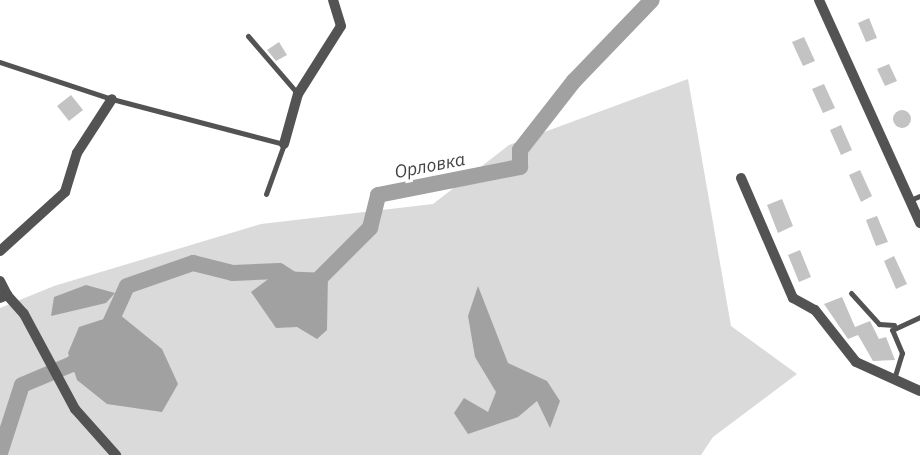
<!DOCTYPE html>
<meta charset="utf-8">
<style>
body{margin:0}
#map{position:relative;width:920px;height:455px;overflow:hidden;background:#fff;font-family:"IBM Plex Sans",sans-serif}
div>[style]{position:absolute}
.green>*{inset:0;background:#dadada}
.water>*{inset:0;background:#a1a1a1}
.river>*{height:16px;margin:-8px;padding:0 8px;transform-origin:8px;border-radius:8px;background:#a1a1a1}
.building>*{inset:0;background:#c3c3c3}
.round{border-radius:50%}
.lane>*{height:5px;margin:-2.5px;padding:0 2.5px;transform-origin:2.5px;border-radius:2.5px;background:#535353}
.street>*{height:10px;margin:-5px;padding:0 5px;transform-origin:5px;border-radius:5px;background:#535353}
span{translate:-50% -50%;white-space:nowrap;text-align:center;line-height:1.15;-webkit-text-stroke:6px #fff;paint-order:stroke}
.water-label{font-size:18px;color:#424242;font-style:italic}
</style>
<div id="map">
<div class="green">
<i style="clip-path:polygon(688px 79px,731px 326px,797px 374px,713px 437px,701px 455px,0 455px,0 308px,54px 286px,261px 224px,433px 204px,509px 145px)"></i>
</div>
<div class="water">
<i style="clip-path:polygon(279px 271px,328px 273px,327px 330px,317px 339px,297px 327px,276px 328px,251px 292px)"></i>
<i style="clip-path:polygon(86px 285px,115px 293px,106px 303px,51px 316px,54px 297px)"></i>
<i style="clip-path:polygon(478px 286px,508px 363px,547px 381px,560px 401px,550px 428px,537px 401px,518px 417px,468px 434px,454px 413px,464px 398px,488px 412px,496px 392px,475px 357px,468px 316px)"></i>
<i style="clip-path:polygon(119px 314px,162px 349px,178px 384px,162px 412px,107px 404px,77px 380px,68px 353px,79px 327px)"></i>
</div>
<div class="river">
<i style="left:0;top:453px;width:71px;rotate:-72.1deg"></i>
<i style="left:22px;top:385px;width:54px;rotate:-22.8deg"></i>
<i style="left:72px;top:364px;width:38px;rotate:-37deg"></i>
<i style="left:102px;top:341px;width:60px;rotate:-65.6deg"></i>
<i style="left:127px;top:286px;width:70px;rotate:-19.2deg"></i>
<i style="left:193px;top:263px;width:41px;rotate:14deg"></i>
<i style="left:233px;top:273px;width:46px;rotate:-2.5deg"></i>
<i style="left:279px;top:271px;width:35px;rotate:33deg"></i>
<i style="left:308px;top:290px;width:88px;rotate:-45deg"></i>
<i style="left:370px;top:228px;width:34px;rotate:-76deg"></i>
<i style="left:378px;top:195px;width:145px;rotate:-11.2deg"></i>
<i style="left:520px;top:167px;width:17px;rotate:-90deg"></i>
<i style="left:520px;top:150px;width:88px;rotate:-52deg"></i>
<i style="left:574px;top:81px;width:112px;rotate:-46.1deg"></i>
</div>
<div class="building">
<i style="clip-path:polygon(869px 18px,877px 38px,866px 42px,858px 23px)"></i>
<i style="clip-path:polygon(804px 37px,815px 61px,803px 66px,792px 42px)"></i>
<i style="clip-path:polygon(279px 42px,287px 55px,276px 61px,267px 50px)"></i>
<i style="clip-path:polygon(889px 64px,897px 81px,885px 86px,877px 69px)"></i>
<i style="clip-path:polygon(824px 84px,835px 108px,823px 113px,812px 89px)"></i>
<i style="clip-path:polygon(71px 95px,83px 110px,69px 121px,57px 106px)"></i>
<i class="round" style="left:893px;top:110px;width:18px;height:18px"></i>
<i style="clip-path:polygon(841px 125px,852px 150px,841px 155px,830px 130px)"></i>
<i style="clip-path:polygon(860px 170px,872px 196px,861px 202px,849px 175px)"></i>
<i style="clip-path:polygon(782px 199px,793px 226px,778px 233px,767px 205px)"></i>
<i style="clip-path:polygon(877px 216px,888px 242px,876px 246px,866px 220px)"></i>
<i style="clip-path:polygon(800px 250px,811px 277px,799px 282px,788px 255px)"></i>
<i style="clip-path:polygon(894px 256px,907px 284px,896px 289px,884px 261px)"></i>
<i style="clip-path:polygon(842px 297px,855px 327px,870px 321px,879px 339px,886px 337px,895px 360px,873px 361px,858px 335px,848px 339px,824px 304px)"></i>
</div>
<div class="lane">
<i style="left:248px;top:36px;width:77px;rotate:49.2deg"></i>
<i style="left:0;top:62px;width:118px;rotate:18.3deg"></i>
<i style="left:112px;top:99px;width:178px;rotate:14.7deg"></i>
<i style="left:284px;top:144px;width:53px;rotate:109.8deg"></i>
<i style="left:910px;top:200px;width:11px;rotate:-22deg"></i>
<i style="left:851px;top:293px;width:42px;rotate:47.9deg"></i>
<i style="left:879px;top:324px;width:15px;rotate:4deg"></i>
<i style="left:894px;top:379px;width:27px;rotate:-73deg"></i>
<i style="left:902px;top:353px;width:25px;rotate:-113deg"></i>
<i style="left:892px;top:330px;width:31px;rotate:-25deg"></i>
</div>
<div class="street">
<i style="left:819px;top:0;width:245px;rotate:65.6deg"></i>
<i style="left:284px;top:144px;width:52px;rotate:-74.4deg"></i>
<i style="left:298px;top:94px;width:80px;rotate:-57.7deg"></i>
<i style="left:341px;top:26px;width:27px;rotate:-107deg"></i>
<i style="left:741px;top:178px;width:131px;rotate:66.6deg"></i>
<i style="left:793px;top:298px;width:25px;rotate:29deg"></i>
<i style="left:815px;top:310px;width:66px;rotate:51.7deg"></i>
<i style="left:856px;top:362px;width:70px;rotate:24.4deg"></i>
<i style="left:0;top:251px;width:88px;rotate:-42.2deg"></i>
<i style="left:65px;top:192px;width:41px;rotate:-72.9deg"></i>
<i style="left:77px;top:153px;width:64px;rotate:-57.1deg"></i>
<i style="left:0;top:281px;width:16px;rotate:63deg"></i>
<i style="left:0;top:298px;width:8px;rotate:-23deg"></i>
<i style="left:7px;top:295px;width:25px;rotate:48deg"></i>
<i style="left:24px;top:314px;width:108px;rotate:61.8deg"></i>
<i style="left:75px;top:409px;width:62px;rotate:48.3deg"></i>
</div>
<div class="water-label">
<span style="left:430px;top:166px;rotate:-11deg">Орловка</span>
</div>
</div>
